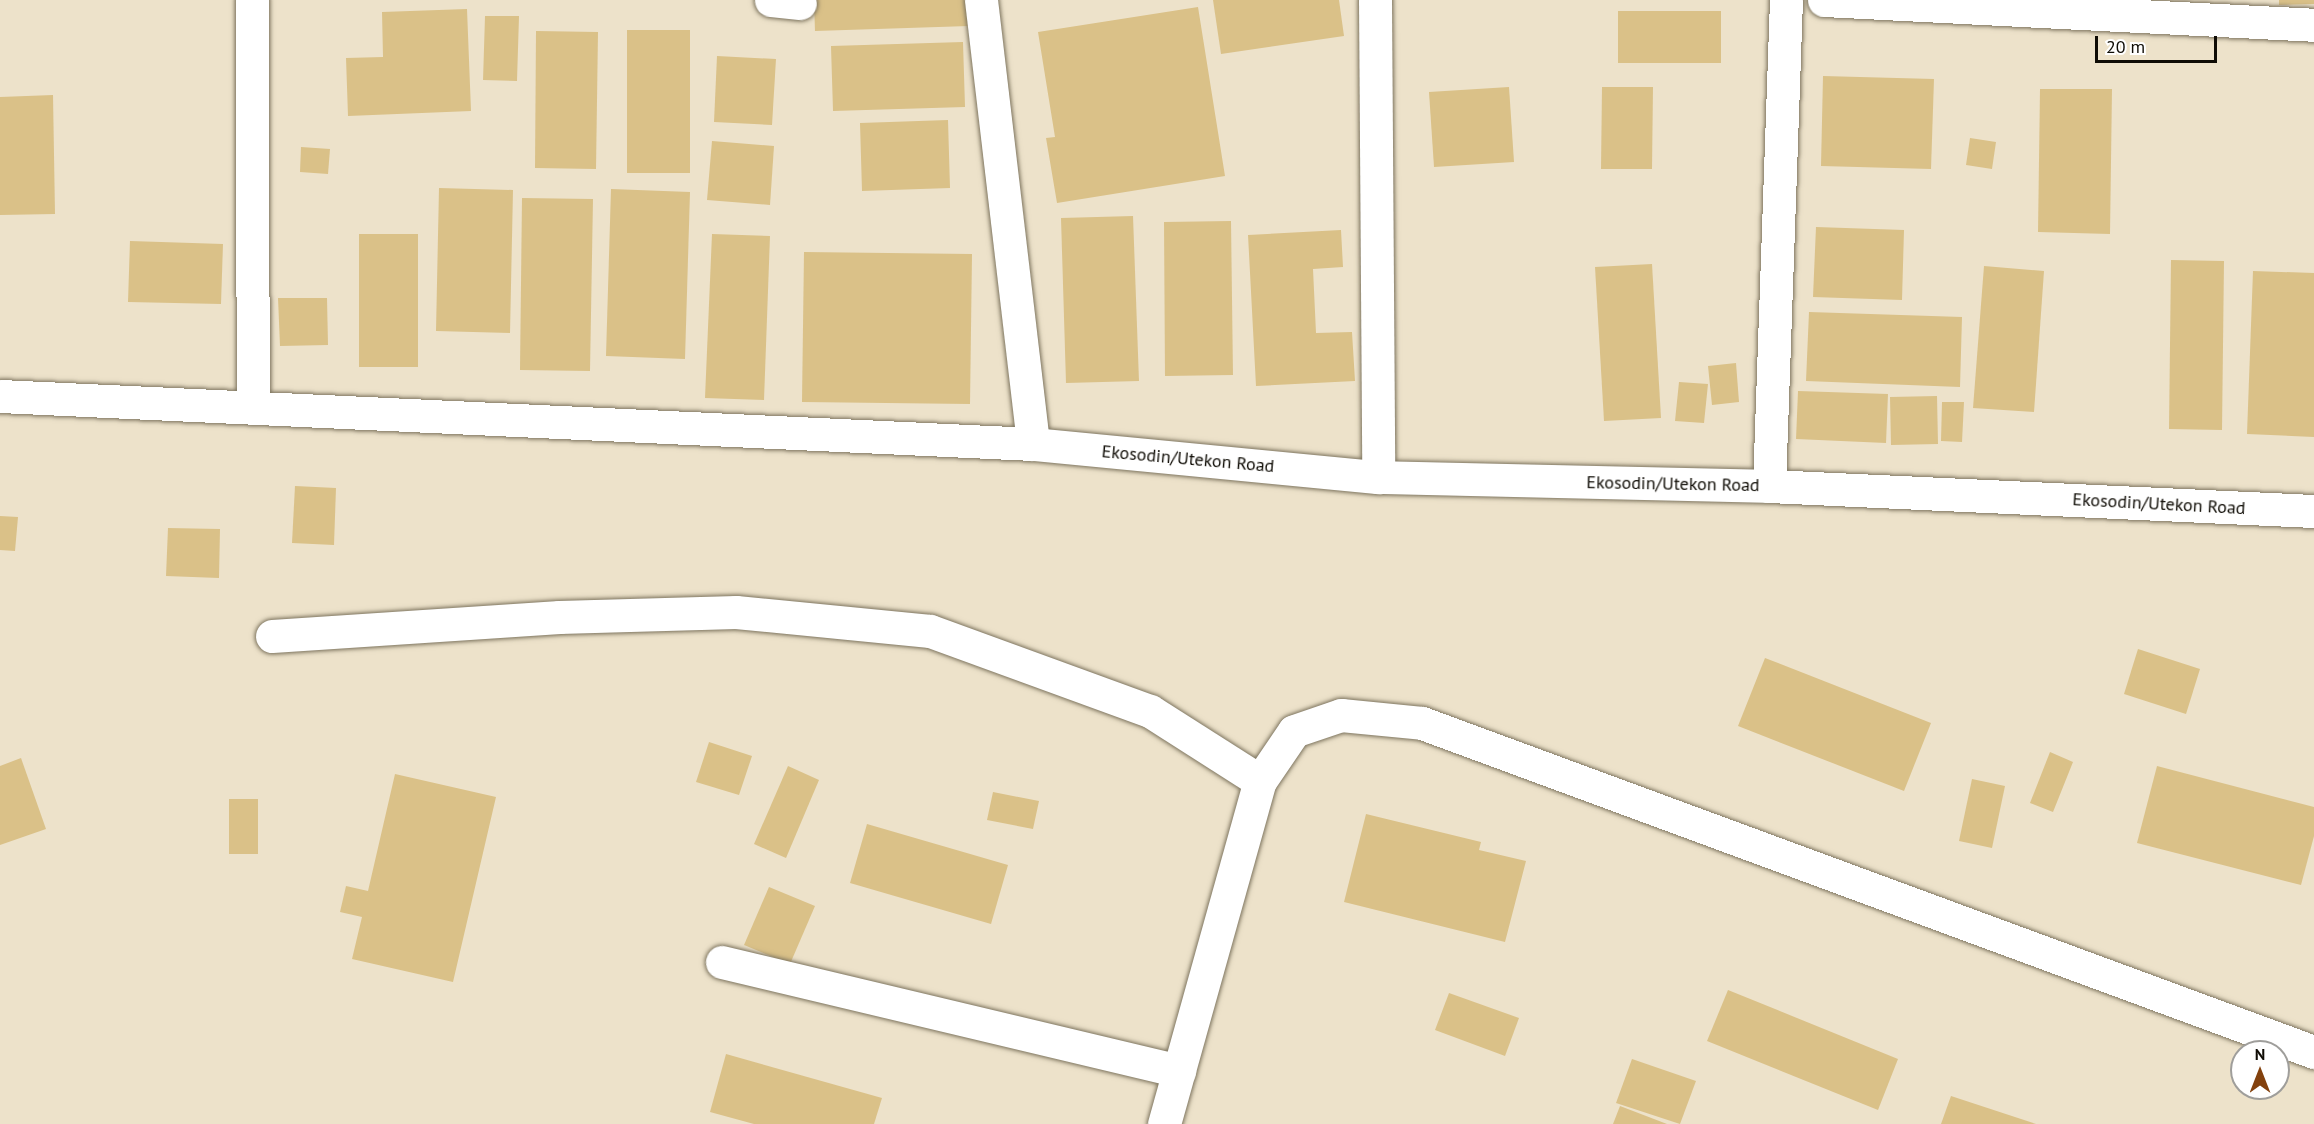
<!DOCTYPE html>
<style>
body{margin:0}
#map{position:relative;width:2314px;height:1124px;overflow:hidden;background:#ede2ca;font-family:"PT Sans",sans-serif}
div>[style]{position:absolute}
.building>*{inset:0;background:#dac188}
.roads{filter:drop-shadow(0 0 2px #7e755f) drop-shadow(0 0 2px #7e755f)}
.minor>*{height:33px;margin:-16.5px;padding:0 16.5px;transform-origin:16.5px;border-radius:16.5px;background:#fff}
span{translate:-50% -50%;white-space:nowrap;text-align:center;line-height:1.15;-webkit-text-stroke:4.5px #fff;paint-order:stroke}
.street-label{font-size:18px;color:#0f0c05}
.north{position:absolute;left:2230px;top:1040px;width:60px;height:60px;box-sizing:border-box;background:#fff;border:2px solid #9f9e9b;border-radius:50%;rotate:0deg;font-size:16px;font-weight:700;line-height:24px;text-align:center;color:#0f0c05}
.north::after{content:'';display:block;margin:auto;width:21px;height:27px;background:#83410d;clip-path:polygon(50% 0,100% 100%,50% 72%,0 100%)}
.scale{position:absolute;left:2095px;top:36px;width:122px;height:27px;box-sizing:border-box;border:3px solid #0f0c05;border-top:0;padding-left:8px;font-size:18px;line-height:21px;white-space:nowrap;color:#0f0c05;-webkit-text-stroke:4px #fff;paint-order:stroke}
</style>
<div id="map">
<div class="building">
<i style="clip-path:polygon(814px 0,968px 0,969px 26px,815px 31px)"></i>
<i style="clip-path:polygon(1213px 0,1339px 0,1344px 36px,1221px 54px)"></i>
<i style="clip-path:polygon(2279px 0,2314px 0,2314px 4px,2279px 5px)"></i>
<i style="clip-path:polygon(1198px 7px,1225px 176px,1057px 203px,1046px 138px,1055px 137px,1038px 32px)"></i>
<i style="clip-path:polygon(467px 9px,471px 111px,348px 116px,346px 58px,383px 57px,382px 12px)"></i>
<i style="clip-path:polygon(1618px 11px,1721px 11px,1721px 63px,1618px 63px)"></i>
<i style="clip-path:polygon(485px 16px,519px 16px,517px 81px,483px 80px)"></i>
<i style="clip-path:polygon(627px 30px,690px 30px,690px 173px,627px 173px)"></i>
<i style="clip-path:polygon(536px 31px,598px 32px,596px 169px,535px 168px)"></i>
<i style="clip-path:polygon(963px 42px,965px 107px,833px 111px,831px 46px)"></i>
<i style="clip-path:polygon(717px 56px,776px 59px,772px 125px,714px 122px)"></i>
<i style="clip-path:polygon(1823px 76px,1934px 79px,1931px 169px,1821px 166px)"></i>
<i style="clip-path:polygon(1509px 87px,1514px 162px,1434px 167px,1429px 92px)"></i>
<i style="clip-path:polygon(1602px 87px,1653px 87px,1652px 169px,1601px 169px)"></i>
<i style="clip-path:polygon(2040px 89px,2112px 89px,2110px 234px,2038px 232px)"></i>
<i style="clip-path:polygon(53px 95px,55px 214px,0 215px,0 97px)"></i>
<i style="clip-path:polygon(948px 120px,950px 188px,862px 191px,860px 123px)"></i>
<i style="clip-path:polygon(1970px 138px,1996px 142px,1992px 169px,1966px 165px)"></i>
<i style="clip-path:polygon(712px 141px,774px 146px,770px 205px,707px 200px)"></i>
<i style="clip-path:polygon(301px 147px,330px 149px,328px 174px,300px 172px)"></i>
<i style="clip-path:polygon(439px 188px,513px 190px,510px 333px,436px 331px)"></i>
<i style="clip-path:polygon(611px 189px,690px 192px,685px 359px,606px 356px)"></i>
<i style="clip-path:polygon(522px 198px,593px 199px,590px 371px,520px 370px)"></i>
<i style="clip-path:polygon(1133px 216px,1139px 381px,1066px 383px,1061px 218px)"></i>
<i style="clip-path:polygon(1231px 221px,1233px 375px,1165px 376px,1164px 222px)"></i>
<i style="clip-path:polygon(1816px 227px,1904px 230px,1902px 300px,1813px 297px)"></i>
<i style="clip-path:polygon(1341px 230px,1343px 267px,1313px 269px,1316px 333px,1352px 332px,1355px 381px,1256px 386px,1248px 235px)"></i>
<i style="clip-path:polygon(359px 234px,418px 234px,418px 367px,359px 367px)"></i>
<i style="clip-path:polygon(712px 234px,770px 236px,764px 400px,705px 398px)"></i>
<i style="clip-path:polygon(130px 241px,223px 244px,221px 304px,128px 302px)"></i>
<i style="clip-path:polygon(804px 252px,972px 254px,970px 404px,802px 402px)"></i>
<i style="clip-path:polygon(2171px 260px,2224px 261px,2222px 430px,2169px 429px)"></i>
<i style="clip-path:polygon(1652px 264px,1661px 418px,1604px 421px,1595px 267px)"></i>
<i style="clip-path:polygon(1984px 266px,2044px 271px,2034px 412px,1973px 408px)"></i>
<i style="clip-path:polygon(2253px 271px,2314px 273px,2314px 437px,2247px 434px)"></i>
<i style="clip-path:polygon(278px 298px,327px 298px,328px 345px,280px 346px)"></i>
<i style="clip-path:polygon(1809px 312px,1962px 317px,1960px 387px,1806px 381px)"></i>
<i style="clip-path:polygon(1736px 363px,1739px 402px,1712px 405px,1708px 366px)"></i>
<i style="clip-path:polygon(1679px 382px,1708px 384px,1704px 423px,1675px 421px)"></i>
<i style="clip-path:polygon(1798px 391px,1888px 394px,1886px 443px,1796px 439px)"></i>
<i style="clip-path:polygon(1937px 396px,1938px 444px,1891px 445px,1890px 397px)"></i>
<i style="clip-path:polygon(1942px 402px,1964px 402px,1962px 442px,1941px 441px)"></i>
<i style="clip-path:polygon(295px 486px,336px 488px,334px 545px,292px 543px)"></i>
<i style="clip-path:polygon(0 516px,18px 517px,15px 551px,0 550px)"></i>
<i style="clip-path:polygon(168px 528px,220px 529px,219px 578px,166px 576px)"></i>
<i style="clip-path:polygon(2138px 649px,2200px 669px,2186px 714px,2124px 694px)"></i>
<i style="clip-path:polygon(1765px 658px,1931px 723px,1904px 791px,1738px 726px)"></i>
<i style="clip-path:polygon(709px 742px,752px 756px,739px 795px,696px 782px)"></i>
<i style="clip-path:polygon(2050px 752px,2073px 762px,2053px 812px,2030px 803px)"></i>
<i style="clip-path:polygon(21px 758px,46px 829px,0 845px,0 766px)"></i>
<i style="clip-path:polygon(788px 766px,819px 780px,786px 858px,754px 844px)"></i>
<i style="clip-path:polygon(2157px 766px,2314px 807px,2314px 836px,2301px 885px,2137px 843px)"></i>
<i style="clip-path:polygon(395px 774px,496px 797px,453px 982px,352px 959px,362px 917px,340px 912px,346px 886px,368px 891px)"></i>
<i style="clip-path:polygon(1972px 779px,2005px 786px,1992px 848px,1959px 841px)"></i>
<i style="clip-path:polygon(993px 792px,1039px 801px,1033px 829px,987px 820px)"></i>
<i style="clip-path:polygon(229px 799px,258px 799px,258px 854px,229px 854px)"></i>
<i style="clip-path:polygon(1366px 814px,1481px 842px,1479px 850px,1526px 861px,1505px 942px,1344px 902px)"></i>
<i style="clip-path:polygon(867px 824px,1008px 865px,991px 924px,850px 883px)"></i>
<i style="clip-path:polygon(769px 887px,815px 906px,790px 964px,744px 945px)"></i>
<i style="clip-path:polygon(1728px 990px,1898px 1059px,1878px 1110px,1707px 1041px)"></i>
<i style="clip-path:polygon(1449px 993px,1519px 1018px,1505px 1056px,1435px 1030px)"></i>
<i style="clip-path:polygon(726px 1054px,882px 1098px,874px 1124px,754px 1124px,710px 1112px)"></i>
<i style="clip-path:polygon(1632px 1059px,1696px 1081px,1680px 1124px,1616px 1103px)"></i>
<i style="clip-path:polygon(1951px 1096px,2036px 1124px,1941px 1124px)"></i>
<i style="clip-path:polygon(1620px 1106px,1667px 1124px,1613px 1124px)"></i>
</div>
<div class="roads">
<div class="minor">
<i style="left:252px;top:0;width:404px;rotate:89.9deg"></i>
<i style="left:771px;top:0;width:29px;rotate:6deg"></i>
<i style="left:981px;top:0;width:447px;rotate:83.3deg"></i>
<i style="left:1375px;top:0;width:477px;rotate:89.6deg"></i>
<i style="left:1824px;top:0;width:491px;rotate:2.9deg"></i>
<i style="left:0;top:396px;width:1034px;rotate:2.66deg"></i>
<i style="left:1033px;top:444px;width:347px;rotate:5.5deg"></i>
<i style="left:1378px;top:477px;width:391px;rotate:1.3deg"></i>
<i style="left:1769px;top:486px;width:546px;rotate:2.63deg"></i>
<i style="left:1769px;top:486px;width:486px;rotate:-88deg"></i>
<i style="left:272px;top:636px;width:288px;rotate:-3.8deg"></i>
<i style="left:559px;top:617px;width:177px;rotate:-1.6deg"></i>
<i style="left:736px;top:612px;width:195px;rotate:5.6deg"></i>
<i style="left:930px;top:631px;width:234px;rotate:20deg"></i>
<i style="left:1150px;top:711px;width:130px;rotate:32.5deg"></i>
<i style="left:722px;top:962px;width:470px;rotate:13.4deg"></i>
<i style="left:1164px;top:1124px;width:356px;rotate:-74.4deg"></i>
<i style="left:1260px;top:781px;width:60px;rotate:-55.8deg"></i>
<i style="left:1294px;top:731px;width:50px;rotate:-18.8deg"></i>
<i style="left:1341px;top:715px;width:81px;rotate:5.6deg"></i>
<i style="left:1422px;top:723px;width:951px;rotate:20.25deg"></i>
</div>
</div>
<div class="street-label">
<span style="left:1188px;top:459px;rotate:5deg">Ekosodin/Utekon Road</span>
<span style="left:1673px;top:484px;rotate:1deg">Ekosodin/Utekon Road</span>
<span style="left:2159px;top:504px;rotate:3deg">Ekosodin/Utekon Road</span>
</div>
<div class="north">N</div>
<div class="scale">20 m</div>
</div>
